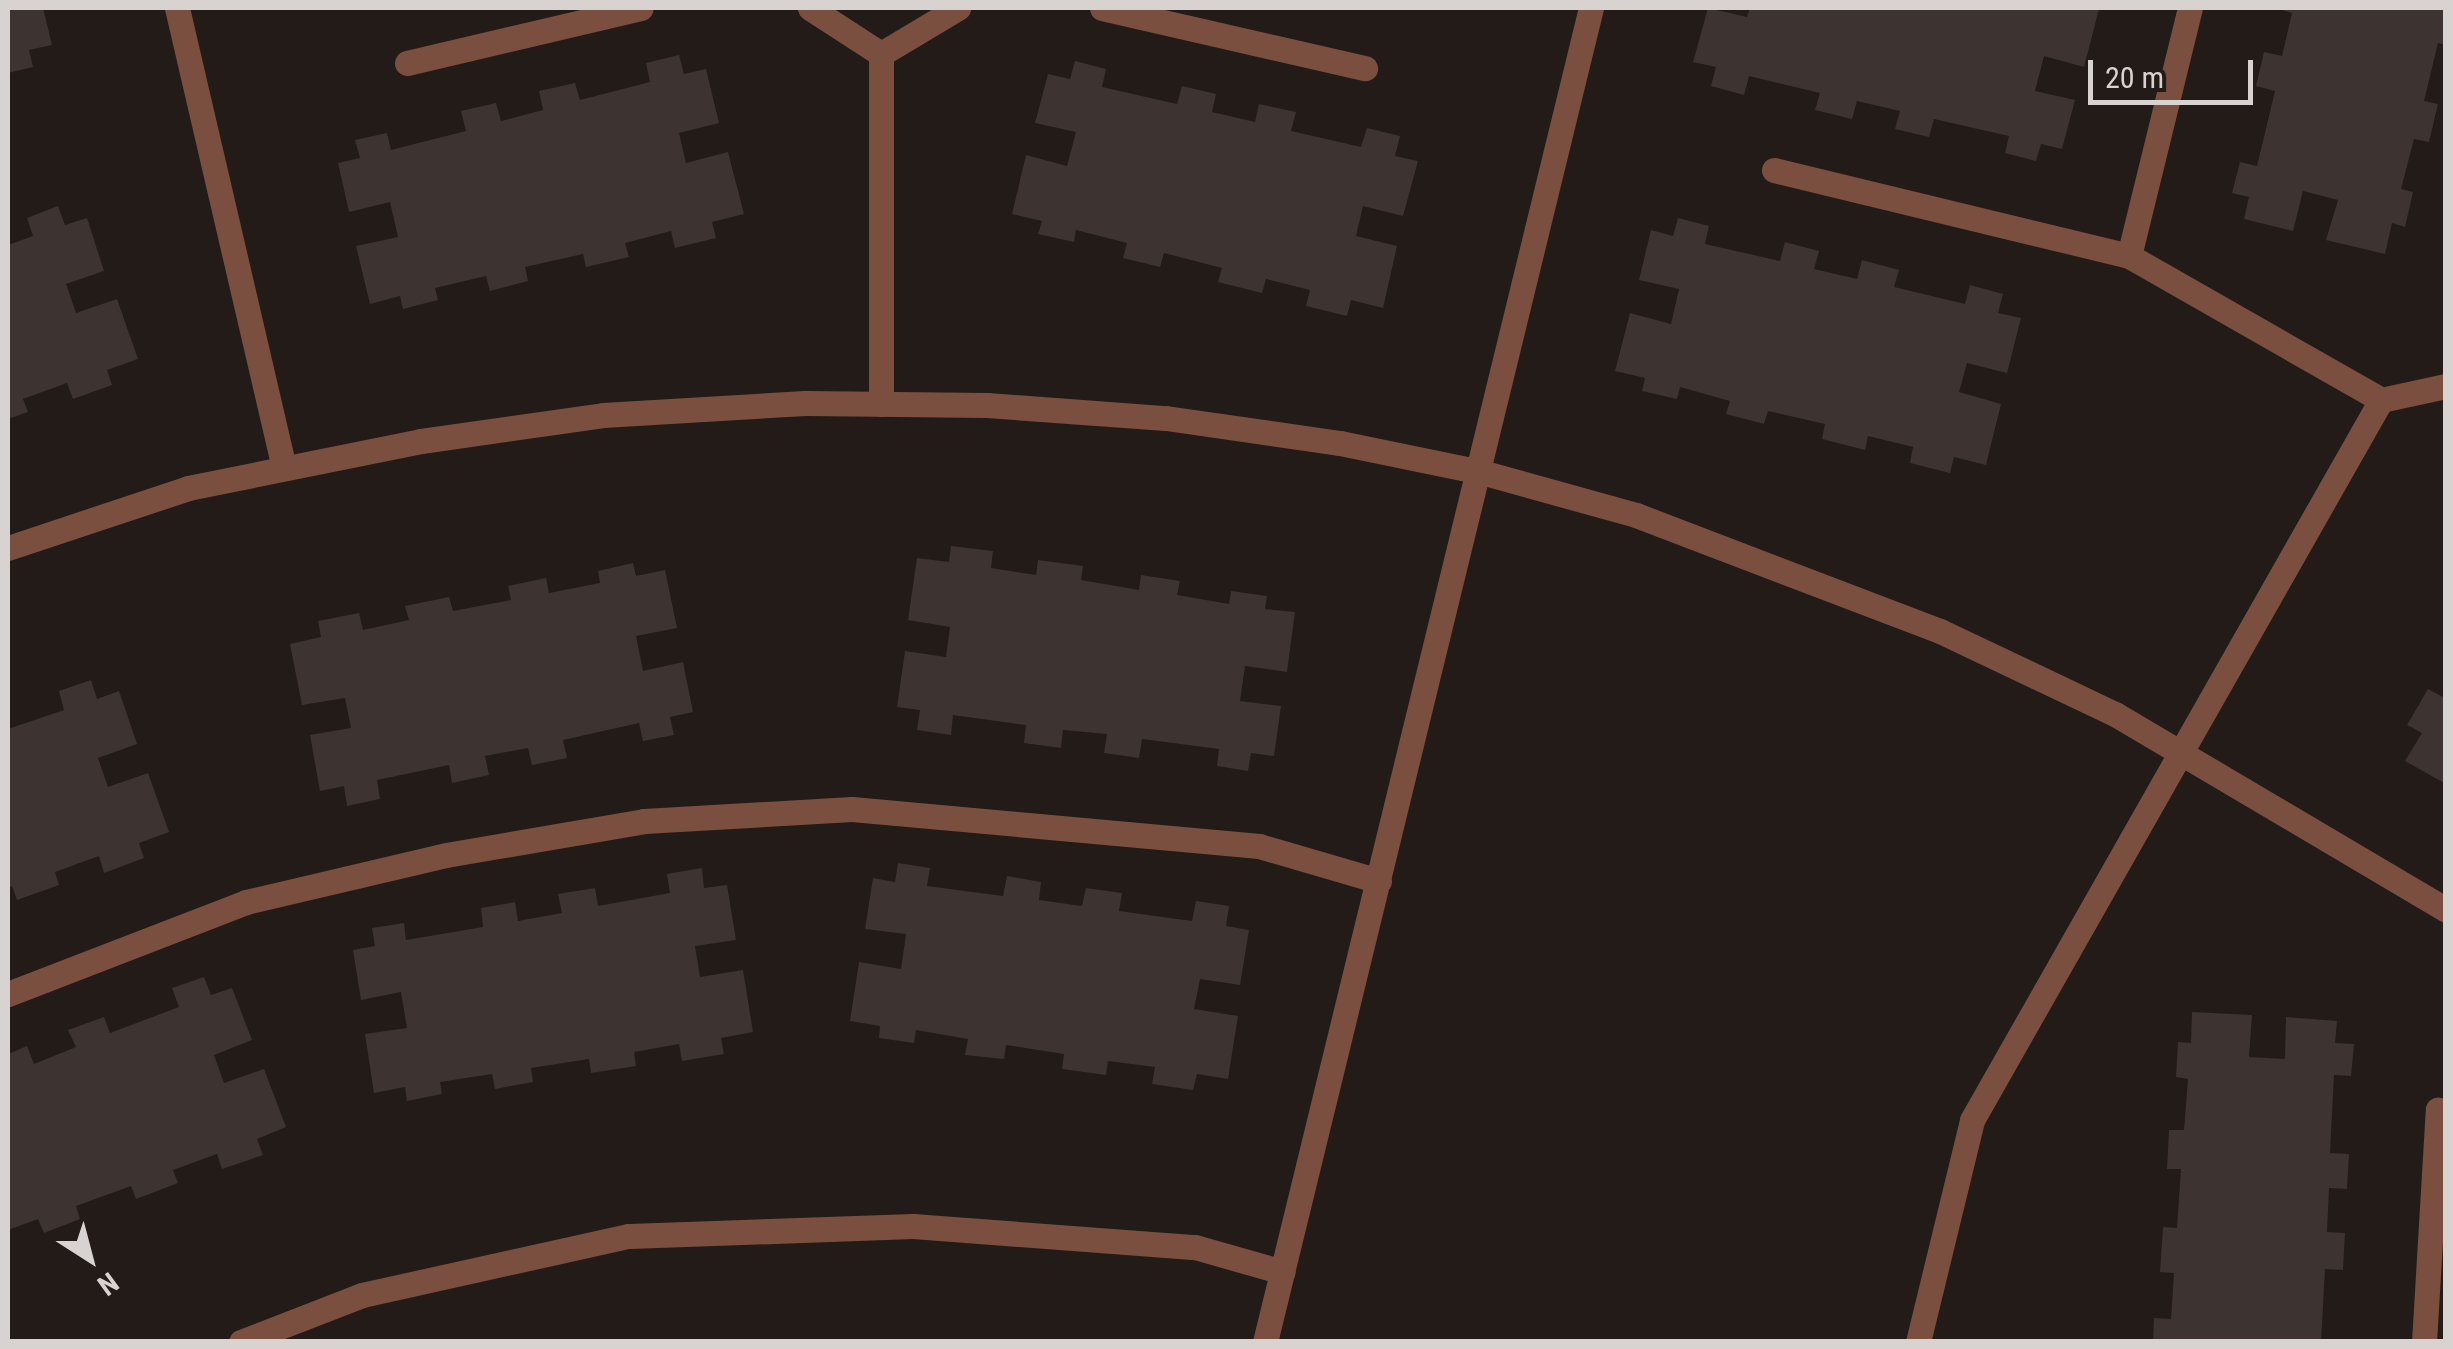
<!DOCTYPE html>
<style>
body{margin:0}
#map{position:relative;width:2453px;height:1349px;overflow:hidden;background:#231b17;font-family:"Roboto Condensed",sans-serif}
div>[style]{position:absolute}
.building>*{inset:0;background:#3d3331}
.minor>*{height:25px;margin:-12.5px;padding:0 12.5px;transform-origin:12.5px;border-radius:12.5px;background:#7a4f40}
span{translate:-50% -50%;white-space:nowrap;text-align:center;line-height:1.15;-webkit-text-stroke:9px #231b17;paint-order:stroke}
.frame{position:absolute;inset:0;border:10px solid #d8d2d0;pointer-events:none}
.north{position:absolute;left:40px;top:1209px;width:100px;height:100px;-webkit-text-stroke:8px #231b17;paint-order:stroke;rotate:144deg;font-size:28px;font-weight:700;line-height:40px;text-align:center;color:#d8d2d0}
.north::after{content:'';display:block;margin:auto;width:35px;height:45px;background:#d8d2d0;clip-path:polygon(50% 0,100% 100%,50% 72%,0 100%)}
.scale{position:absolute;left:2088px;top:60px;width:165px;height:45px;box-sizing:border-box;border:5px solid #d8d2d0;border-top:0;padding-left:12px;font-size:30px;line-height:35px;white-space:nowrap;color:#d8d2d0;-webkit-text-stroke:8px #231b17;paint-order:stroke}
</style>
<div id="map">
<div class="building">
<i style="clip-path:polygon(8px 8px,43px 8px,52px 45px,29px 50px,33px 67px,8px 73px)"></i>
<i style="clip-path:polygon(1708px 8px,1747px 17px,1750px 8px,2099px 9px,2084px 67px,2044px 56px,2035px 91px,2075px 100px,2062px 149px,2041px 144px,2036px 161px,2005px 153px,2009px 136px,1934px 119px,1929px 137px,1895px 129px,1900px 111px,1857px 101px,1852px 119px,1815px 110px,1820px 93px,1749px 76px,1744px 95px,1711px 86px,1716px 67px,1693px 62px)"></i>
<i style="clip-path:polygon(2275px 8px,2446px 8px,2446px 45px,2438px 43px,2424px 101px,2438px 104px,2429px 142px,2414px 139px,2401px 189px,2413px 192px,2405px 227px,2392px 223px,2385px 254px,2326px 240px,2338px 200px,2303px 191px,2293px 231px,2244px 219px,2249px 197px,2232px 193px,2240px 162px,2257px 166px,2275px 91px,2256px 86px,2264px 52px,2282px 56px,2292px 13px)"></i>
<i style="clip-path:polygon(679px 55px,684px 74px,706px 69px,719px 123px,679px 133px,686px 163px,728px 152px,744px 214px,712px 222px,716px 238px,675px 248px,671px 231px,625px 243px,629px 257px,586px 267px,583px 254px,525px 267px,528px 281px,490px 291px,486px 276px,435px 288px,438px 300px,403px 309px,400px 296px,370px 304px,356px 246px,398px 237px,390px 202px,349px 212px,338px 163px,360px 158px,355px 140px,387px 133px,391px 150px,466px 131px,461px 111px,496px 103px,501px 121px,543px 110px,539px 91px,575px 83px,580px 100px,650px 82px,646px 63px)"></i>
<i style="clip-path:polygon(1075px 61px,1106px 69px,1102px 87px,1177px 104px,1182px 86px,1216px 94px,1212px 112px,1255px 122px,1259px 104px,1296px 112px,1291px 131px,1361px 147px,1367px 128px,1400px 136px,1395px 156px,1418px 161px,1403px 216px,1363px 206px,1356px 236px,1397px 246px,1383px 308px,1351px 300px,1347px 316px,1306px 306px,1310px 290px,1266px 279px,1262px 293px,1218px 282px,1222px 268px,1164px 253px,1160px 267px,1123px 258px,1127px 243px,1076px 230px,1074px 242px,1038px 234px,1042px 221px,1012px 214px,1026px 155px,1067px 166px,1076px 132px,1035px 123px,1048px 74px,1070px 79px)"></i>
<i style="clip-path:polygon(58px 206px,65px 225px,87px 218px,104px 271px,66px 284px,76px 313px,117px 299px,138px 359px,107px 370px,112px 385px,73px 399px,67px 383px,23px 399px,28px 412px,8px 419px,8px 245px,33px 236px,27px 218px)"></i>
<i style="clip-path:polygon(1678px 218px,1709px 226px,1705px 244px,1780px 261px,1785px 242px,1819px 251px,1814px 269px,1857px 279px,1862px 260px,1899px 270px,1894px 287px,1965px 304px,1970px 285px,2003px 294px,1998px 313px,2021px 318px,2007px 373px,1967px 363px,1959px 392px,2001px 404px,1986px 465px,1954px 457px,1950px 473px,1910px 463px,1913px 447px,1868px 436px,1865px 450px,1822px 439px,1825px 424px,1768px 411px,1764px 424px,1726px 414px,1730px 401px,1680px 387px,1677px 399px,1642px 391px,1645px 378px,1615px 371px,1630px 313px,1671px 324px,1679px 289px,1639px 280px,1651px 230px,1673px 236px)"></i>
<i style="clip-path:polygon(951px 546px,993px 551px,991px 568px,1036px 575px,1038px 560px,1083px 566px,1081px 580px,1139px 590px,1141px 575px,1180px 581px,1177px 595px,1229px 604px,1231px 591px,1267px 596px,1265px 609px,1295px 612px,1287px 672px,1245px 666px,1240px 701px,1281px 706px,1274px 756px,1251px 753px,1248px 771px,1217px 766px,1219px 749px,1142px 739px,1139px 758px,1104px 753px,1107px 734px,1063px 730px,1061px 748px,1024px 743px,1026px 725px,953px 715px,951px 735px,917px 730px,920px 710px,897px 707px,905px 651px,946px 657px,950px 627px,908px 620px,917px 558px,949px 562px)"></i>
<i style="clip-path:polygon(633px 563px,636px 576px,665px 570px,677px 628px,636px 636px,643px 671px,683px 662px,693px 712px,670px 717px,674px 735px,643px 741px,639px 723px,563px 740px,567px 758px,532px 765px,528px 748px,485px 756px,489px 775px,452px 783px,449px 765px,377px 780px,380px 799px,347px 806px,344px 786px,320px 791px,310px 735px,351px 728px,345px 698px,302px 705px,290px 644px,321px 637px,318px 621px,359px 613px,363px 630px,409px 620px,405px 606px,449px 597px,453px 611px,511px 600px,508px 586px,546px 578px,549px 593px,600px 583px,598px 571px)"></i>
<i style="clip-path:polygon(91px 680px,97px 699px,119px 691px,137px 744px,98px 758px,108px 787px,148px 773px,169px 832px,139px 843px,144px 858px,104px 873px,99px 856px,55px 872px,59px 885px,17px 900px,12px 886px,8px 888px,8px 729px,64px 710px,59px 691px)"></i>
<i style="clip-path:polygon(2428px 689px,2443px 697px,2446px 692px,2446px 784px,2405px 761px,2422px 733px,2407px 725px)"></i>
<i style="clip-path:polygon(898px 863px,930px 868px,927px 886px,1003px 896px,1007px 876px,1041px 882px,1039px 900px,1082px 906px,1086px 888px,1122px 893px,1119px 911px,1192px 921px,1196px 901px,1229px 906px,1226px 926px,1249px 930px,1240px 985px,1200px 979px,1194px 1009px,1238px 1016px,1228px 1079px,1197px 1074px,1193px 1090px,1152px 1084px,1155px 1067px,1108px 1061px,1106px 1075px,1062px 1069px,1064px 1054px,1006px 1045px,1004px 1059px,965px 1055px,968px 1039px,916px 1030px,914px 1043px,879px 1038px,880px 1026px,850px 1021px,859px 962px,901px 969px,906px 934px,865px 929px,873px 878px,895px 882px)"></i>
<i style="clip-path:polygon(702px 868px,704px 888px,727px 885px,736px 940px,695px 946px,700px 977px,743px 970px,753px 1032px,721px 1038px,724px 1054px,682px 1061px,679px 1044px,634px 1052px,636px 1066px,591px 1073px,589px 1059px,531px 1068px,533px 1082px,495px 1089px,492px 1074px,440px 1082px,442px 1094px,407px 1101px,405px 1087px,374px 1093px,365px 1034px,407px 1028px,401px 992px,361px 1000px,353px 950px,375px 946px,372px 928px,404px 923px,406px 940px,483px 927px,481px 908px,515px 902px,518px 921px,562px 913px,558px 894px,595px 888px,598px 906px,670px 893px,667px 874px)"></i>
<i style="clip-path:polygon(204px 977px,211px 995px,232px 988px,252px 1040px,214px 1055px,224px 1083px,264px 1069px,286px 1127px,257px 1139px,263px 1155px,222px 1169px,217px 1154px,173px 1170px,178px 1183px,136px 1199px,131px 1186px,76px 1206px,80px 1219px,44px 1233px,38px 1219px,8px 1230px,8px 1054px,27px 1046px,34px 1064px,76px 1047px,68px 1030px,104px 1017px,110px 1033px,179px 1007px,172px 988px)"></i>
<i style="clip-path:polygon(2192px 1012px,2252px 1015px,2249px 1057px,2285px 1059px,2286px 1017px,2337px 1021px,2335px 1043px,2354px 1044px,2351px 1076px,2334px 1075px,2330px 1153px,2349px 1154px,2347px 1189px,2329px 1188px,2327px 1232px,2345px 1233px,2343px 1270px,2325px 1269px,2321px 1342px,2153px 1342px,2154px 1318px,2171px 1319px,2174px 1273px,2160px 1272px,2163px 1227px,2177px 1228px,2181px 1169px,2167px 1169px,2169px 1130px,2184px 1130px,2188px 1079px,2176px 1077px,2178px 1042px,2191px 1043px)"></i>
</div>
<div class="minor">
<i style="left:177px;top:8px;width:471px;rotate:76.9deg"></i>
<i style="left:810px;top:8px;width:85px;rotate:32.9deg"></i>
<i style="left:1102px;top:8px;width:270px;rotate:12.9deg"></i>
<i style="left:881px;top:54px;width:350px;rotate:90deg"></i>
<i style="left:881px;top:54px;width:90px;rotate:-30.9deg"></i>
<i style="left:407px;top:63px;width:240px;rotate:-13.2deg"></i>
<i style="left:1774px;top:170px;width:365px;rotate:13.6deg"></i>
<i style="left:2129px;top:256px;width:290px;rotate:29.7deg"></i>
<i style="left:2381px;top:400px;width:66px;rotate:-12.2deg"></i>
<i style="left:2129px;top:256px;width:255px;rotate:-76.2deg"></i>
<i style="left:8px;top:548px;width:190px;rotate:-18.4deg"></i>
<i style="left:188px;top:488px;width:238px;rotate:-11.4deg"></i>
<i style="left:421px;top:441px;width:184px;rotate:-8.1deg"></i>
<i style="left:603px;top:415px;width:202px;rotate:-3.4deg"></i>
<i style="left:805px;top:403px;width:182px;rotate:0.6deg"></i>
<i style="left:987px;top:405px;width:179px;rotate:4.2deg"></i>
<i style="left:1166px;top:418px;width:176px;rotate:8.2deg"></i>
<i style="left:1340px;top:443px;width:144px;rotate:11.6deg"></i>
<i style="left:1481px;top:472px;width:161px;rotate:15.5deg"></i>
<i style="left:1636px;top:515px;width:325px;rotate:20.9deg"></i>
<i style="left:1940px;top:631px;width:194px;rotate:25.4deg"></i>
<i style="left:2115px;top:714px;width:385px;rotate:30.6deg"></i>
<i style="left:8px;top:994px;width:255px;rotate:-21.1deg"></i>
<i style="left:246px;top:902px;width:205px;rotate:-13.2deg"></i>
<i style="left:446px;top:855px;width:201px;rotate:-9.7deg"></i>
<i style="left:644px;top:821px;width:208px;rotate:-3.3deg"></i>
<i style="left:852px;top:809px;width:409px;rotate:5.2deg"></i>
<i style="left:1259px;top:846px;width:125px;rotate:16.3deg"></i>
<i style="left:241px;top:1342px;width:130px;rotate:-21.2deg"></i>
<i style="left:362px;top:1295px;width:273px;rotate:-12.5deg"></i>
<i style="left:629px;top:1236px;width:284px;rotate:-2deg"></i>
<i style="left:913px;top:1226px;width:283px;rotate:4.3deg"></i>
<i style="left:1195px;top:1247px;width:91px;rotate:15.9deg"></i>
<i style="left:1265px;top:1342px;width:1373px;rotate:-76.27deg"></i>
<i style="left:1918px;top:1342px;width:228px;rotate:-76.3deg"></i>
<i style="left:1972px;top:1120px;width:828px;rotate:-60.4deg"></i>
<i style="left:2424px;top:1342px;width:233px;rotate:-86.6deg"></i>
</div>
<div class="frame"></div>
<div class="north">N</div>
<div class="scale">20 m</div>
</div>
